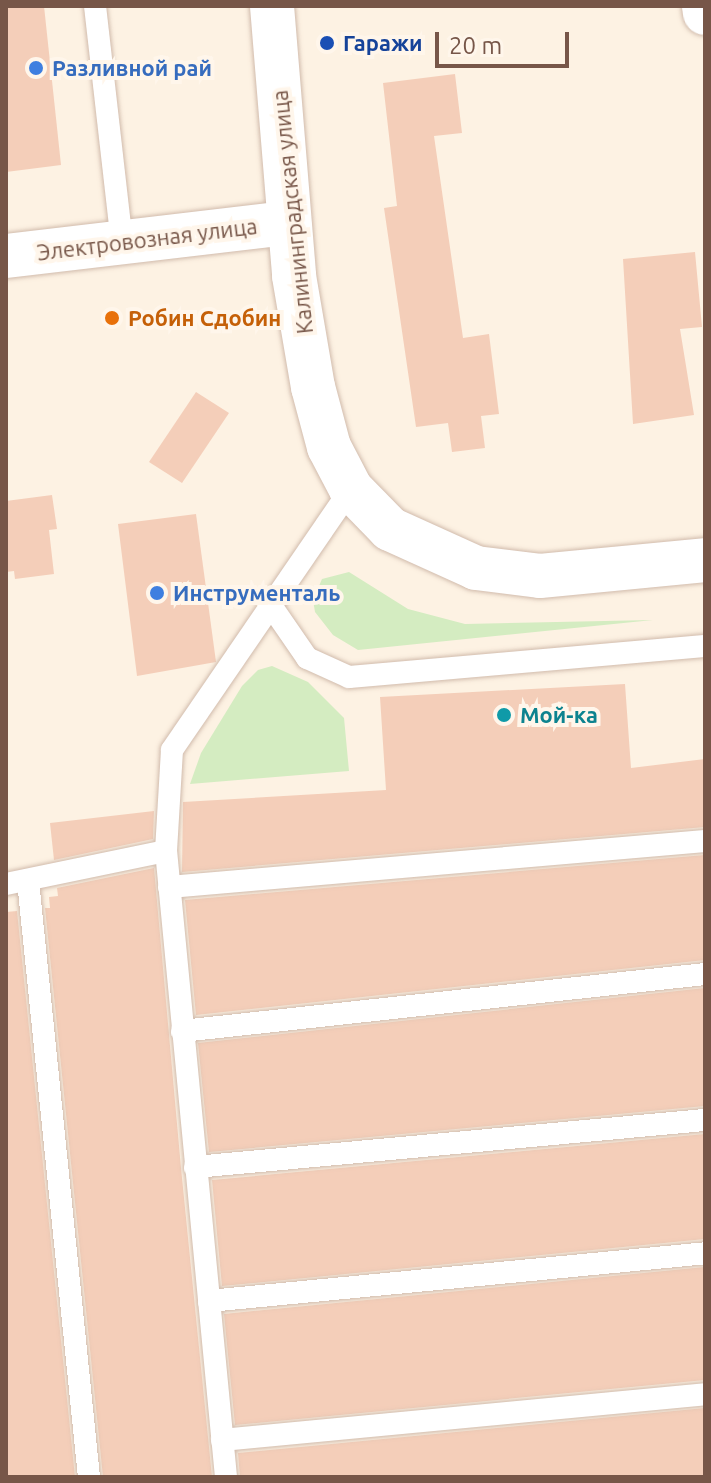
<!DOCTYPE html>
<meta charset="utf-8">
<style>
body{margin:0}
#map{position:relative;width:711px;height:1483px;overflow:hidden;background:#fdf2e3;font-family:Ubuntu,sans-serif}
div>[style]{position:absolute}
.green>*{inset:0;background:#d4ecc1}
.building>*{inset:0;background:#f4ceb9}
.roads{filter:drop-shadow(0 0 2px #d1bbac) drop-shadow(0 0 2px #d1bbac)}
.lane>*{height:22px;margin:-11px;padding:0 11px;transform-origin:11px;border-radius:11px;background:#fff}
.street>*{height:44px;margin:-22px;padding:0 22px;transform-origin:22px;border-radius:22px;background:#fff}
.secondary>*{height:44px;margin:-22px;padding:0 22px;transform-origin:22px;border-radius:22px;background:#fff}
.dots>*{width:22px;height:22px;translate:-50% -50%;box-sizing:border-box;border:4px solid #fff6eb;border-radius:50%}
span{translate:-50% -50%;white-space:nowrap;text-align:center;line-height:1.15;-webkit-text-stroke:8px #fff6eb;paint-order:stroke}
.transit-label{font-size:22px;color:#164399;font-weight:700}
.left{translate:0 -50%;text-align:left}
.shop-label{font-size:22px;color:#366cbe;font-weight:700}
.street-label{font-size:22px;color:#775648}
.food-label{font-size:22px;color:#c56008;font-weight:700}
.culture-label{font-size:22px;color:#0d838f;font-weight:700}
.frame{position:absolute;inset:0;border:8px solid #775648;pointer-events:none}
.scale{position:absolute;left:435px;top:32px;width:134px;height:36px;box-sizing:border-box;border:4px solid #775648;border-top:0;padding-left:10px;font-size:24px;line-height:28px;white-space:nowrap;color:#775648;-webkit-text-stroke:6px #fff6eb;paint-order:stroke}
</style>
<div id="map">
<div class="green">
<i style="clip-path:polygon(349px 572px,408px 609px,465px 624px,653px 620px,358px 650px,333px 635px,315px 612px,313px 600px,322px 579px)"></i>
<i style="clip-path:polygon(272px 666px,308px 682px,344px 718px,349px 771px,190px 784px,201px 753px,242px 686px,258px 670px)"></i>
</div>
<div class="building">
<i style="clip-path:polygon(6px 6px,44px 6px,61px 165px,6px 172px)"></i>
<i style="clip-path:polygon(455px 74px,462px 133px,434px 136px,463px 338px,489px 334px,499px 414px,481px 416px,485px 448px,452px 452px,448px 423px,416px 427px,384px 208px,397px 206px,383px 83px)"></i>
<i style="clip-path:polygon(695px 252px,702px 327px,680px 329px,694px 415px,633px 424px,623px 259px)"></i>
<i style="clip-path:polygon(196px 392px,229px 413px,182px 483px,149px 462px)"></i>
<i style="clip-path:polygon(52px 495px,57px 529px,49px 530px,54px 574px,15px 579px,14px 571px,6px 572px,6px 501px)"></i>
<i style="clip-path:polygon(196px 514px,216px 662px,137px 676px,118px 524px)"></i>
<i style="clip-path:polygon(625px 684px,631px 768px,705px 759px,705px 827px,182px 872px,183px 802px,386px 790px,380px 697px)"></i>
<i style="clip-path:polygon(154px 811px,153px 839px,54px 860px,50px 823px)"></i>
<i style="clip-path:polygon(705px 855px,705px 960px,196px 1015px,185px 900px)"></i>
<i style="clip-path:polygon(154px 868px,181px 1168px,212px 1477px,103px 1477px,45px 908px,50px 908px,49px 897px,58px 896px,57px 888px)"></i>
<i style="clip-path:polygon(17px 911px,75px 1477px,6px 1477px,6px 912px)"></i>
<i style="clip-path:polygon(705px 988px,705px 1106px,209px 1152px,198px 1043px)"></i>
<i style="clip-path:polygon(705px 1134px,705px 1239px,222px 1286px,212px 1180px)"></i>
<i style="clip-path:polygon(705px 1267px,705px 1380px,235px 1425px,224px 1314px)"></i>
<i style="clip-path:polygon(705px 1408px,705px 1477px,240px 1477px,238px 1453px)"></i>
</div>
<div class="roads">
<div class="lane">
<i style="left:95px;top:6px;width:239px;rotate:83.5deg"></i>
<i style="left:272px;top:607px;width:62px;rotate:55.5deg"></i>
<i style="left:307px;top:658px;width:46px;rotate:24.3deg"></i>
<i style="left:349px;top:677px;width:357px;rotate:-5deg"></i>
<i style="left:28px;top:881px;width:599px;rotate:84.16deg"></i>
<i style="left:6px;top:884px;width:163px;rotate:-11.7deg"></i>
<i style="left:169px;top:887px;width:538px;rotate:-4.91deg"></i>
<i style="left:182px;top:1031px;width:526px;rotate:-6.22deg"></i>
<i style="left:195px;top:1167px;width:512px;rotate:-5.27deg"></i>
<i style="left:209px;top:1301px;width:498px;rotate:-5.5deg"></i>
<i style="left:222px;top:1440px;width:485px;rotate:-5.4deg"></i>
<i style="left:226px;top:1477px;width:629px;rotate:-95.47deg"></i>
<i style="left:166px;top:851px;width:101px;rotate:-86.6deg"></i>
<i style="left:172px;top:750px;width:316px;rotate:-55.6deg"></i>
</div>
<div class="street">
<i style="left:704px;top:6px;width:7px;rotate:82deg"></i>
</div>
<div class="secondary">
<i style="left:272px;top:6px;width:271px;rotate:85.3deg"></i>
<i style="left:294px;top:276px;width:113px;rotate:80.3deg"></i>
<i style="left:313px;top:387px;width:62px;rotate:75.1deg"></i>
<i style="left:329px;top:447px;width:47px;rotate:62.4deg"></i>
<i style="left:351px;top:489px;width:56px;rotate:45.7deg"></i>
<i style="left:390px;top:529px;width:94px;rotate:24.4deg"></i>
<i style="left:476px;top:568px;width:64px;rotate:7.1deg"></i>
<i style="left:540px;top:576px;width:166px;rotate:-5.5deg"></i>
<i style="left:6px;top:256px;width:285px;rotate:-6.7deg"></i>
</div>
</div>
<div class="dots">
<i style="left:327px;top:43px;background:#1a4fb4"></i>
<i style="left:36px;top:68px;background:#3f7fe0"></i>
<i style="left:112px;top:318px;background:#e8710a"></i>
<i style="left:157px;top:593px;background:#3f7fe0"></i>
<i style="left:504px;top:715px;background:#0f9aa8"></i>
</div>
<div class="transit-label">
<span class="left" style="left:343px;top:43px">Гаражи</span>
</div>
<div class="shop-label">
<span class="left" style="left:52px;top:68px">Разливной рай</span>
<span class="left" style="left:173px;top:593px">Инструменталь</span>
</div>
<div class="street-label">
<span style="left:292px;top:212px;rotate:-96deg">Калининградская улица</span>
<span style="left:147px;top:239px;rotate:-7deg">Электровозная улица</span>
</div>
<div class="food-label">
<span class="left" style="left:128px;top:318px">Робин Сдобин</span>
</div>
<div class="culture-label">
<span class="left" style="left:520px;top:715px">Мой-ка</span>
</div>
<div class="frame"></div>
<div class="scale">20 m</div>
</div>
